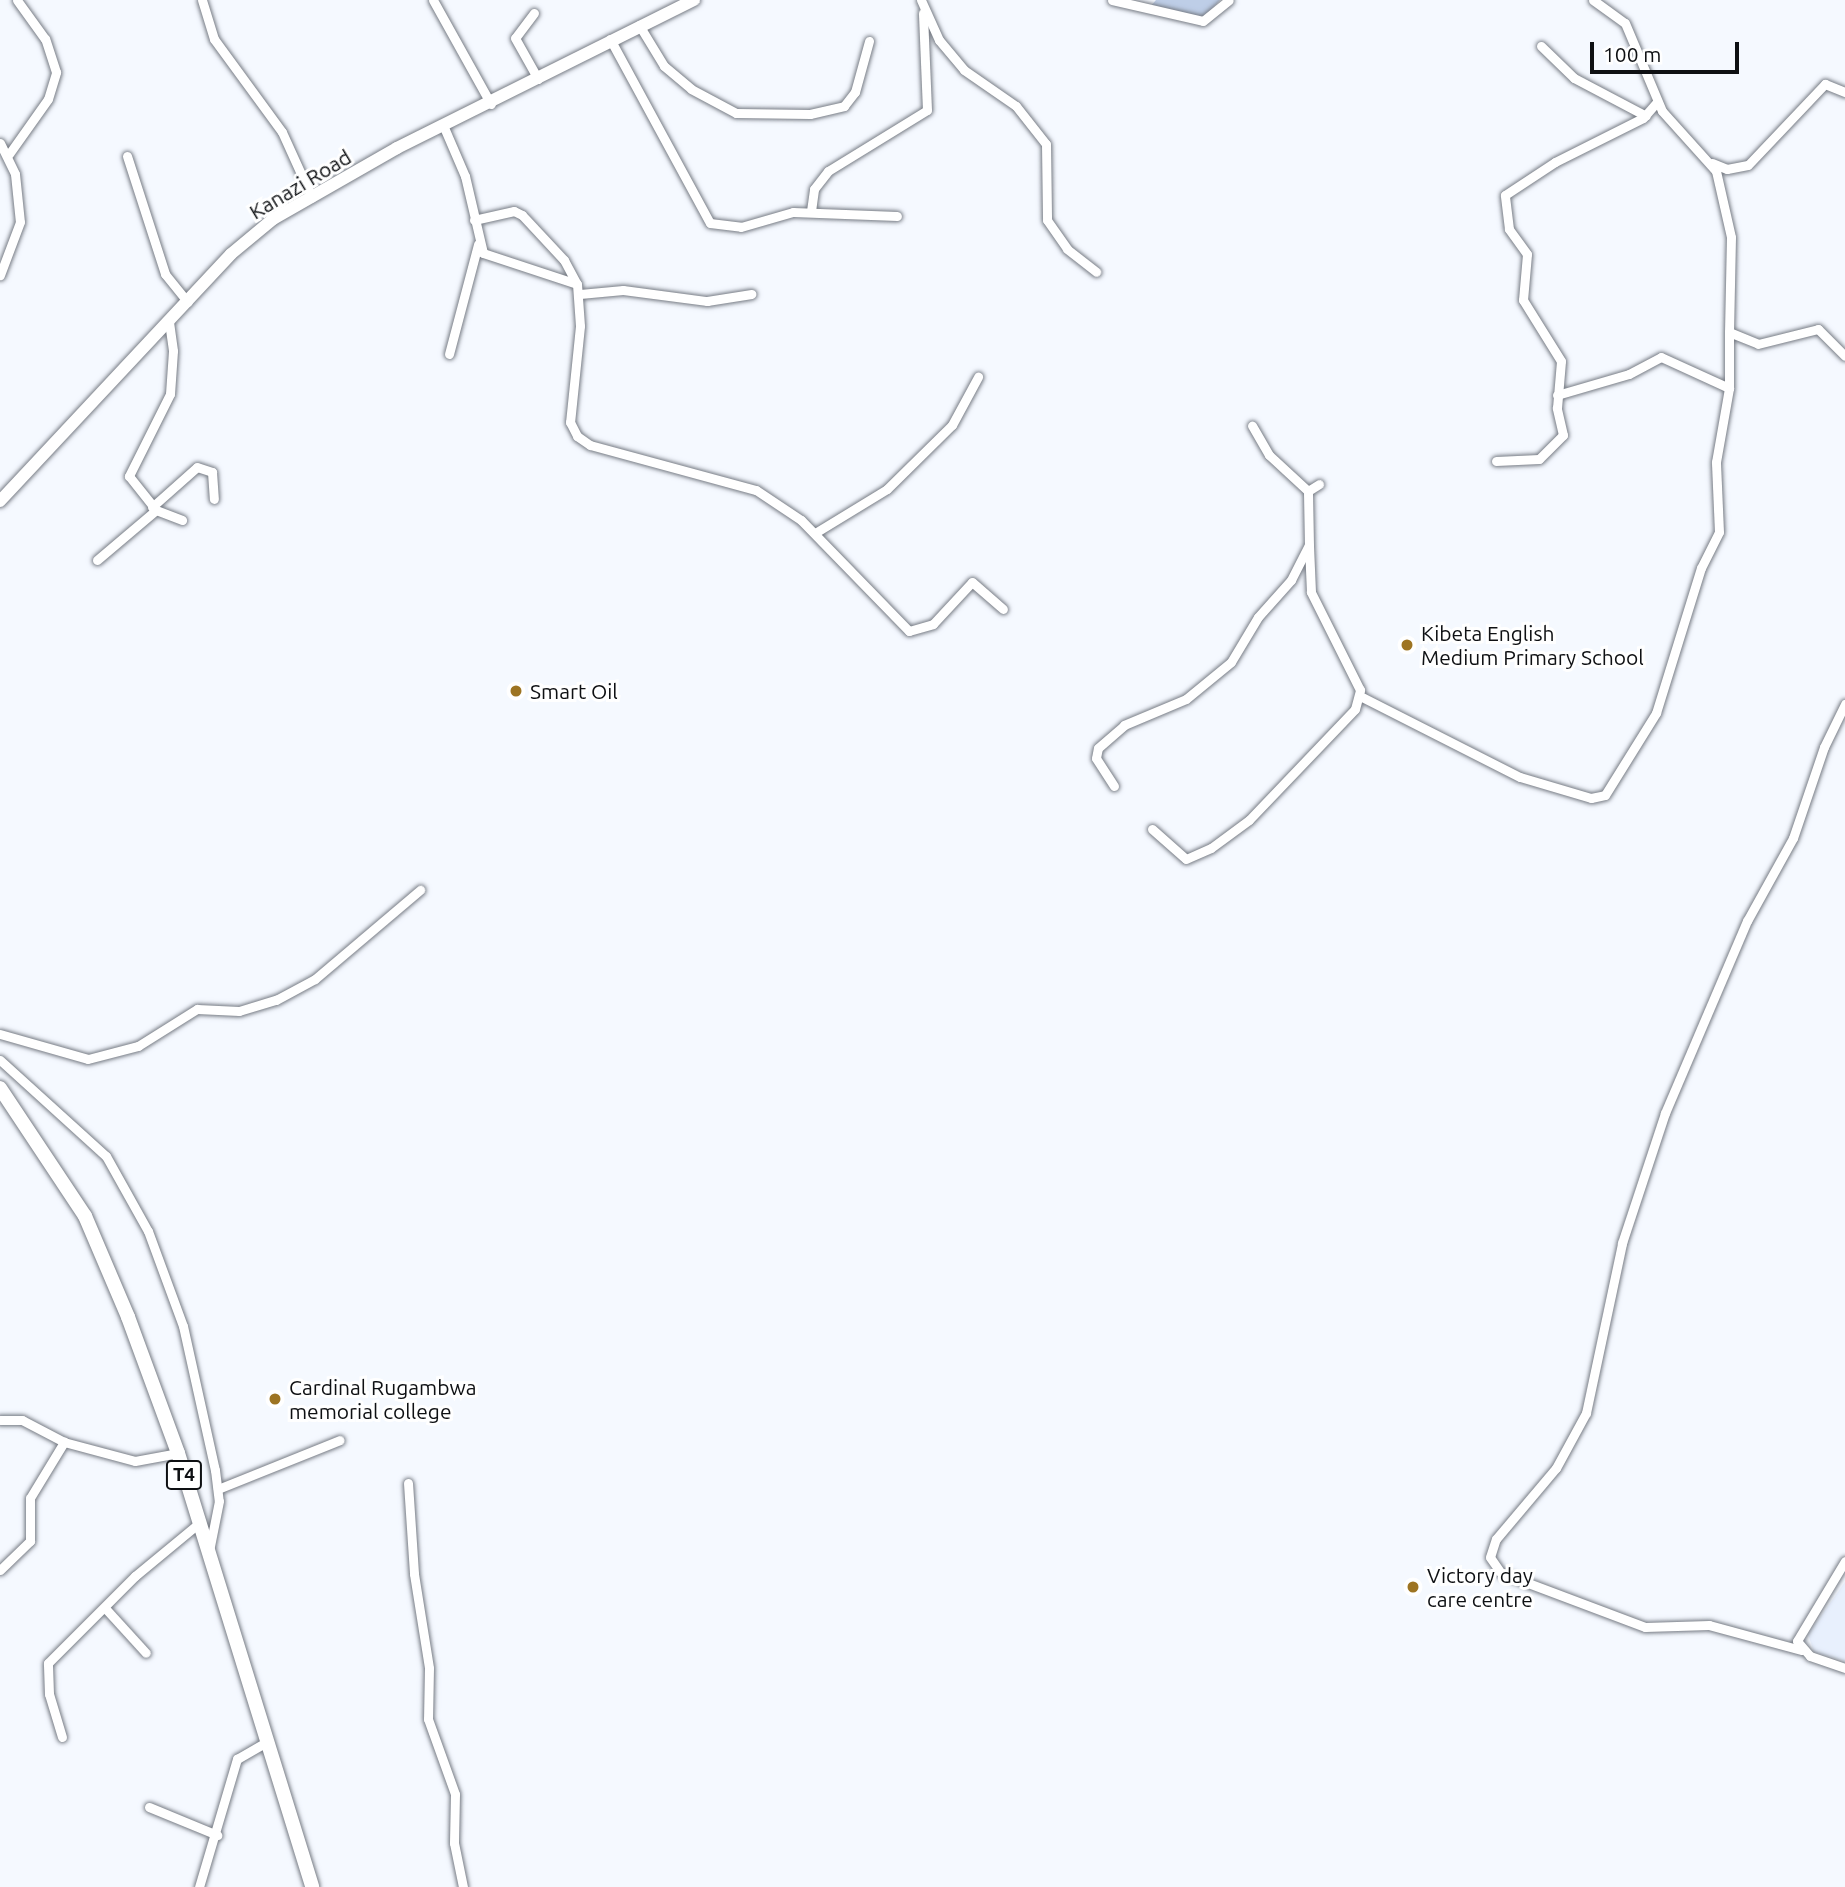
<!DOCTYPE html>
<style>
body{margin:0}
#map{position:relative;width:1845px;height:1887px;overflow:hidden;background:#f5f9ff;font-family:Ubuntu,sans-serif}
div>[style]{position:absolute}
.built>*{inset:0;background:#e8f0fd}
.green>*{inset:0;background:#becee7}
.roads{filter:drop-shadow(0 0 2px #777c85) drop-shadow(0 0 2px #777c85)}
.minor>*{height:9px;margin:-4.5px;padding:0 4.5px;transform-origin:4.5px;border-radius:4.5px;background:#fff}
.secondary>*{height:12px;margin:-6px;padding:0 6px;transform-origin:6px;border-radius:6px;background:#fff}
.trunk>*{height:14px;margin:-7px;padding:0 7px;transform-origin:7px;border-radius:7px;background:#fff}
.dots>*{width:19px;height:19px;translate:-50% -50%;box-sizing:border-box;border:4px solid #fff;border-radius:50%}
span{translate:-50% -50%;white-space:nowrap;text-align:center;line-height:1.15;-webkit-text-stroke:6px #fff;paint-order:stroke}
.shield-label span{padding:2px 5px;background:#fff;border:2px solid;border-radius:5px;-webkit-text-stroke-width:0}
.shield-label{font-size:19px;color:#0e1013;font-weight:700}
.street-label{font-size:21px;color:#0e1013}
.poi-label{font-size:21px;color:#0e1013}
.left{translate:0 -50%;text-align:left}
.scale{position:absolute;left:1590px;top:42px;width:149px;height:32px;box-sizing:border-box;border:4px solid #0e1013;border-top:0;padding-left:9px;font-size:21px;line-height:24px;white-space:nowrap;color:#0e1013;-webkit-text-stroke:5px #fff;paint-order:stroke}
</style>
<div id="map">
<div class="built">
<i style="clip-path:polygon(1845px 1582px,1845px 1661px,1814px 1652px,1808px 1634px)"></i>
</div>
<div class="green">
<i style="clip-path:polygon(1156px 0,1220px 0,1203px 18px,1150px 7px)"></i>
</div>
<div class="roads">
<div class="minor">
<i style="left:202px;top:0;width:41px;rotate:72.9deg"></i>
<i style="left:214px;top:39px;width:115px;rotate:53.8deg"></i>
<i style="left:282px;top:132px;width:72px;rotate:65.6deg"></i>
<i style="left:433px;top:0;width:119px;rotate:60.9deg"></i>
<i style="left:921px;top:0;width:44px;rotate:65.8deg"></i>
<i style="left:939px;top:40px;width:39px;rotate:50deg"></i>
<i style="left:964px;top:70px;width:63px;rotate:34.7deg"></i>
<i style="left:1016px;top:106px;width:48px;rotate:51.7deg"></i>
<i style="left:1046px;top:144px;width:76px;rotate:89.2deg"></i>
<i style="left:1047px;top:220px;width:35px;rotate:55deg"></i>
<i style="left:1067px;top:249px;width:37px;rotate:38deg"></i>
<i style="left:1112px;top:0;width:93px;rotate:13deg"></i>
<i style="left:1203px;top:21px;width:33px;rotate:-39deg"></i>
<i style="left:1593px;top:0;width:39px;rotate:36deg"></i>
<i style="left:1625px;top:23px;width:95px;rotate:67.2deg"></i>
<i style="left:1662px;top:111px;width:81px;rotate:48deg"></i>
<i style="left:1716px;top:171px;width:68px;rotate:77.2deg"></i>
<i style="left:1731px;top:237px;width:95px;rotate:91.2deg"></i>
<i style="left:1729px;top:332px;width:31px;rotate:22deg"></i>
<i style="left:1758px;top:344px;width:62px;rotate:-14deg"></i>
<i style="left:1818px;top:329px;width:38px;rotate:45deg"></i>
<i style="left:534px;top:13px;width:31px;rotate:127deg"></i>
<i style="left:515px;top:38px;width:47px;rotate:60.7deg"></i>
<i style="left:639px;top:25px;width:48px;rotate:58.6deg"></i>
<i style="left:664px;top:66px;width:35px;rotate:40deg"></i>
<i style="left:691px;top:89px;width:51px;rotate:28.1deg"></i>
<i style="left:736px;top:113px;width:74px;rotate:0.8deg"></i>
<i style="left:810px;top:114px;width:35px;rotate:-13deg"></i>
<i style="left:844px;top:106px;width:18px;rotate:-52deg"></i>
<i style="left:855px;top:92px;width:53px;rotate:-74.6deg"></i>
<i style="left:610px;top:39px;width:209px;rotate:61.5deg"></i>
<i style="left:710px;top:223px;width:31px;rotate:7deg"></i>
<i style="left:741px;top:227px;width:54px;rotate:-16.1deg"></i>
<i style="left:793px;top:212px;width:104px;rotate:2.2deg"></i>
<i style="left:1541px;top:46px;width:46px;rotate:44.1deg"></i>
<i style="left:1574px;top:78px;width:81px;rotate:27.8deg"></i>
<i style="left:443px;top:125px;width:56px;rotate:66.7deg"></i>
<i style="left:465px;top:176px;width:79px;rotate:76.8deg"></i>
<i style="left:483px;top:253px;width:99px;rotate:18.3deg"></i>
<i style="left:577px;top:284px;width:42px;rotate:85.9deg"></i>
<i style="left:580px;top:326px;width:97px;rotate:95.9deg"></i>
<i style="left:570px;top:422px;width:16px;rotate:63deg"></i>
<i style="left:577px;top:436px;width:16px;rotate:35deg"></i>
<i style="left:590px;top:445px;width:172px;rotate:15.2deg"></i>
<i style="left:756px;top:490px;width:54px;rotate:33.7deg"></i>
<i style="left:801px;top:520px;width:155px;rotate:45.8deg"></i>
<i style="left:909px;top:631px;width:25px;rotate:-16deg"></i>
<i style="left:933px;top:624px;width:57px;rotate:-47.1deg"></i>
<i style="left:972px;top:582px;width:41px;rotate:41.1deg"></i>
<i style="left:0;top:143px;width:34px;rotate:64deg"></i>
<i style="left:15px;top:174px;width:48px;rotate:84.1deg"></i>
<i style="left:20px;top:222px;width:57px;rotate:110.7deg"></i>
<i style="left:9px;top:154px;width:67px;rotate:-54.7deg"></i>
<i style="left:48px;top:99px;width:28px;rotate:-73deg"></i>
<i style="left:56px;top:72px;width:35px;rotate:-108deg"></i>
<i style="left:45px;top:39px;width:48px;rotate:-125.7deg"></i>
<i style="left:127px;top:156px;width:124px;rotate:72.1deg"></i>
<i style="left:165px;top:274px;width:36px;rotate:51deg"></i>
<i style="left:1712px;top:163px;width:16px;rotate:22deg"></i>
<i style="left:1727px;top:169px;width:21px;rotate:-11deg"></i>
<i style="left:1748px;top:165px;width:112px;rotate:-46.5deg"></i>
<i style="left:1825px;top:84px;width:22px;rotate:22deg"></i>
<i style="left:811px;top:211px;width:22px;rotate:-82deg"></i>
<i style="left:814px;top:189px;width:23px;rotate:-52deg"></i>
<i style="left:828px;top:171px;width:116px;rotate:-31.6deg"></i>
<i style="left:927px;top:110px;width:97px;rotate:-92.4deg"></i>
<i style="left:474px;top:220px;width:41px;rotate:-12.7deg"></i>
<i style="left:514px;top:211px;width:9px;rotate:27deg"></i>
<i style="left:522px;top:215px;width:62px;rotate:47deg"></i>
<i style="left:564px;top:260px;width:26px;rotate:62deg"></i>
<i style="left:580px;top:294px;width:43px;rotate:-5.3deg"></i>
<i style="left:623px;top:290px;width:85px;rotate:7.5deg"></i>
<i style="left:707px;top:301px;width:45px;rotate:-9deg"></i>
<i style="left:169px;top:322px;width:29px;rotate:82deg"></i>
<i style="left:173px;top:351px;width:43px;rotate:94deg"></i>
<i style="left:170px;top:394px;width:92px;rotate:116.6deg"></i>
<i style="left:129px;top:476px;width:43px;rotate:51.5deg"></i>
<i style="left:156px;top:510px;width:28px;rotate:21deg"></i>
<i style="left:449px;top:354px;width:114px;rotate:-75.2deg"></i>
<i style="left:1557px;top:395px;width:75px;rotate:-16.3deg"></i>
<i style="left:1629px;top:374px;width:36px;rotate:-28deg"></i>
<i style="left:1661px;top:357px;width:75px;rotate:24.5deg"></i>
<i style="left:1496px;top:461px;width:43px;rotate:-2.7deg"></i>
<i style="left:1539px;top:459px;width:34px;rotate:-45deg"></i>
<i style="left:1563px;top:435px;width:28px;rotate:-103deg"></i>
<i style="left:1557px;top:408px;width:47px;rotate:-85.1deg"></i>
<i style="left:1561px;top:361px;width:72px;rotate:-121.9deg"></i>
<i style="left:1523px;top:300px;width:46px;rotate:-85deg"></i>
<i style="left:1527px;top:254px;width:31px;rotate:-126deg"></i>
<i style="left:1509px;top:229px;width:34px;rotate:-97deg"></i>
<i style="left:1505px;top:195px;width:60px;rotate:-33.4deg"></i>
<i style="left:1555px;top:162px;width:98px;rotate:-26.6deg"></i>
<i style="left:1643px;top:118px;width:21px;rotate:-49deg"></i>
<i style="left:1308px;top:491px;width:13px;rotate:-32deg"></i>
<i style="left:152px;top:507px;width:60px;rotate:-41.6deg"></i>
<i style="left:197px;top:467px;width:16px;rotate:18deg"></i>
<i style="left:212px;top:472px;width:27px;rotate:86deg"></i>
<i style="left:815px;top:533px;width:84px;rotate:-31.4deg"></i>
<i style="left:887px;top:489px;width:91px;rotate:-44.6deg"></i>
<i style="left:952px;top:425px;width:55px;rotate:-61.6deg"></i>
<i style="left:97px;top:560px;width:77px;rotate:-40.3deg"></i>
<i style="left:1360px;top:696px;width:179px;rotate:26.9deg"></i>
<i style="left:1520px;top:777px;width:74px;rotate:16.5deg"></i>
<i style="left:1591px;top:798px;width:14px;rotate:-12deg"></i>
<i style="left:1605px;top:795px;width:97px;rotate:-58.1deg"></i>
<i style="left:1656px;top:713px;width:152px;rotate:-72.8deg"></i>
<i style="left:1701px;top:568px;width:40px;rotate:-63.4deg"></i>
<i style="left:1719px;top:532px;width:70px;rotate:-92.5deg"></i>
<i style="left:1716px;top:462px;width:75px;rotate:-80deg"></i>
<i style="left:1729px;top:388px;width:56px;rotate:-90deg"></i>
<i style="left:1114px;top:786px;width:33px;rotate:-123deg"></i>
<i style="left:1096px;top:758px;width:10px;rotate:-79deg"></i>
<i style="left:1098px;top:748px;width:35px;rotate:-41deg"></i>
<i style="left:1124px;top:725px;width:67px;rotate:-22.8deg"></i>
<i style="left:1186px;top:699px;width:58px;rotate:-39.4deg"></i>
<i style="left:1231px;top:662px;width:52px;rotate:-59deg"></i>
<i style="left:1258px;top:617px;width:50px;rotate:-48.3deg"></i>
<i style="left:1291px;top:580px;width:39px;rotate:-63deg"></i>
<i style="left:1309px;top:545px;width:54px;rotate:-91.1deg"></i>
<i style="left:1308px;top:491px;width:53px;rotate:-137.3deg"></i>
<i style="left:1269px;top:455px;width:34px;rotate:-120deg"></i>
<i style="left:1152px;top:829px;width:45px;rotate:41.4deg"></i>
<i style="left:1186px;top:859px;width:27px;rotate:-24deg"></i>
<i style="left:1211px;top:848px;width:47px;rotate:-36.4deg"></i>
<i style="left:1249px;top:820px;width:153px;rotate:-46.3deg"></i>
<i style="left:1355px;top:709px;width:20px;rotate:-75deg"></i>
<i style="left:1360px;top:690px;width:110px;rotate:-116.6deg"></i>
<i style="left:1311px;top:592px;width:46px;rotate:-92.5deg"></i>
<i style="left:0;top:1034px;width:91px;rotate:15.9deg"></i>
<i style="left:88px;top:1059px;width:52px;rotate:-14.6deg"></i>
<i style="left:138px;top:1046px;width:70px;rotate:-32.1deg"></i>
<i style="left:197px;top:1009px;width:42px;rotate:2.7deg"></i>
<i style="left:239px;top:1011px;width:39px;rotate:-17deg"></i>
<i style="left:276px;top:1000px;width:44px;rotate:-28.3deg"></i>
<i style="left:315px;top:979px;width:138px;rotate:-40.3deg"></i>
<i style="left:0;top:1060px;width:143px;rotate:42.2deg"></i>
<i style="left:106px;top:1156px;width:86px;rotate:60.8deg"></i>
<i style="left:148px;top:1231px;width:101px;rotate:69.8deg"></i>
<i style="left:183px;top:1326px;width:148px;rotate:77.5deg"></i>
<i style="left:215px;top:1470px;width:31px;rotate:83deg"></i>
<i style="left:219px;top:1501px;width:51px;rotate:101.3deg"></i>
<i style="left:0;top:1420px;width:22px"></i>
<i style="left:22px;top:1420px;width:47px;rotate:27.6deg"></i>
<i style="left:64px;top:1442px;width:73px;rotate:15deg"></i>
<i style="left:135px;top:1461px;width:44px;rotate:-10.5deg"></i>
<i style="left:408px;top:1483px;width:91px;rotate:86.2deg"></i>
<i style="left:414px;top:1574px;width:95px;rotate:80.9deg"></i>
<i style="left:429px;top:1668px;width:51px;rotate:91.1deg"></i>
<i style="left:428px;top:1719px;width:80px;rotate:70.2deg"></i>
<i style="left:455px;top:1794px;width:49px;rotate:91.2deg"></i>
<i style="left:454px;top:1843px;width:45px;rotate:78.4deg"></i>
<i style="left:218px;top:1489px;width:131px;rotate:-21.9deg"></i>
<i style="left:1845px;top:1561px;width:93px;rotate:121deg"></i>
<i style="left:1797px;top:1641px;width:20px;rotate:49deg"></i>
<i style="left:1810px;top:1656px;width:37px;rotate:19deg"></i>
<i style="left:0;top:1570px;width:42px;rotate:-44deg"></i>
<i style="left:30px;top:1541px;width:43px;rotate:-90deg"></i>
<i style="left:30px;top:1498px;width:66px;rotate:-58.7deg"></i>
<i style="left:106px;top:1609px;width:59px;rotate:47.7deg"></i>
<i style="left:1801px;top:1650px;width:95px;rotate:-164.8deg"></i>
<i style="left:1709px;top:1625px;width:64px;rotate:178.2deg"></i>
<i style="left:1645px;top:1627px;width:154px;rotate:-159.4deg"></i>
<i style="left:1501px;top:1573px;width:19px;rotate:-125deg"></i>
<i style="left:1490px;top:1557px;width:19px;rotate:-72deg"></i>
<i style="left:1496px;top:1539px;width:93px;rotate:-49.8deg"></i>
<i style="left:1556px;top:1468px;width:63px;rotate:-61.4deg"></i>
<i style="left:1586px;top:1413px;width:174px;rotate:-78deg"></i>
<i style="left:1622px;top:1243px;width:137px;rotate:-71.7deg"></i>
<i style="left:1665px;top:1113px;width:209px;rotate:-66.9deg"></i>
<i style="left:1747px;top:921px;width:95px;rotate:-61deg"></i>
<i style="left:1793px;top:838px;width:96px;rotate:-71.2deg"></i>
<i style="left:1824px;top:747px;width:48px;rotate:-64deg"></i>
<i style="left:62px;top:1737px;width:45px;rotate:-106.8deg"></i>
<i style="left:49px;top:1694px;width:31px;rotate:-92deg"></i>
<i style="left:48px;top:1663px;width:123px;rotate:-45deg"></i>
<i style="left:135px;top:1576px;width:83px;rotate:-39.6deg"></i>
<i style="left:149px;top:1807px;width:74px;rotate:22.4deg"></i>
<i style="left:199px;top:1887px;width:134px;rotate:-73.5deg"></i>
<i style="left:237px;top:1759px;width:36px;rotate:-30deg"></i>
</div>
<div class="secondary">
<i style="left:0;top:501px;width:338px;rotate:-46.9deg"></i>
<i style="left:231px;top:254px;width:55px;rotate:-39.8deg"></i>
<i style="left:273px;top:219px;width:143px;rotate:-29.8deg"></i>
<i style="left:397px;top:148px;width:332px;rotate:-26.5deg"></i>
</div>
<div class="trunk">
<i style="left:0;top:1088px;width:154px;rotate:56.4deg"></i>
<i style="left:85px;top:1216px;width:110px;rotate:66.9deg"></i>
<i style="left:128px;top:1317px;width:145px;rotate:69.8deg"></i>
<i style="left:178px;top:1453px;width:454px;rotate:72.8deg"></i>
</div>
</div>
<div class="dots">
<i style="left:1407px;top:645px;background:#9d7422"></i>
<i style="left:516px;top:691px;background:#9d7422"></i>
<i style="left:275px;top:1399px;background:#9d7422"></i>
<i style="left:1413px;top:1587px;background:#9d7422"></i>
</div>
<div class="shield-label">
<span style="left:184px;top:1475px">T4</span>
</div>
<div class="street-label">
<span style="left:300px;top:184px;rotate:-31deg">Kanazi Road</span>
</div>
<div class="poi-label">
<span class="left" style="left:1421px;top:645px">Kibeta English<br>Medium Primary School</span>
<span class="left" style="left:530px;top:691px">Smart Oil</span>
<span class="left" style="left:289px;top:1399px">Cardinal Rugambwa<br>memorial college</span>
<span class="left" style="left:1427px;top:1587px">Victory day<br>care centre</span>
</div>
<div class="scale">100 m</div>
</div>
